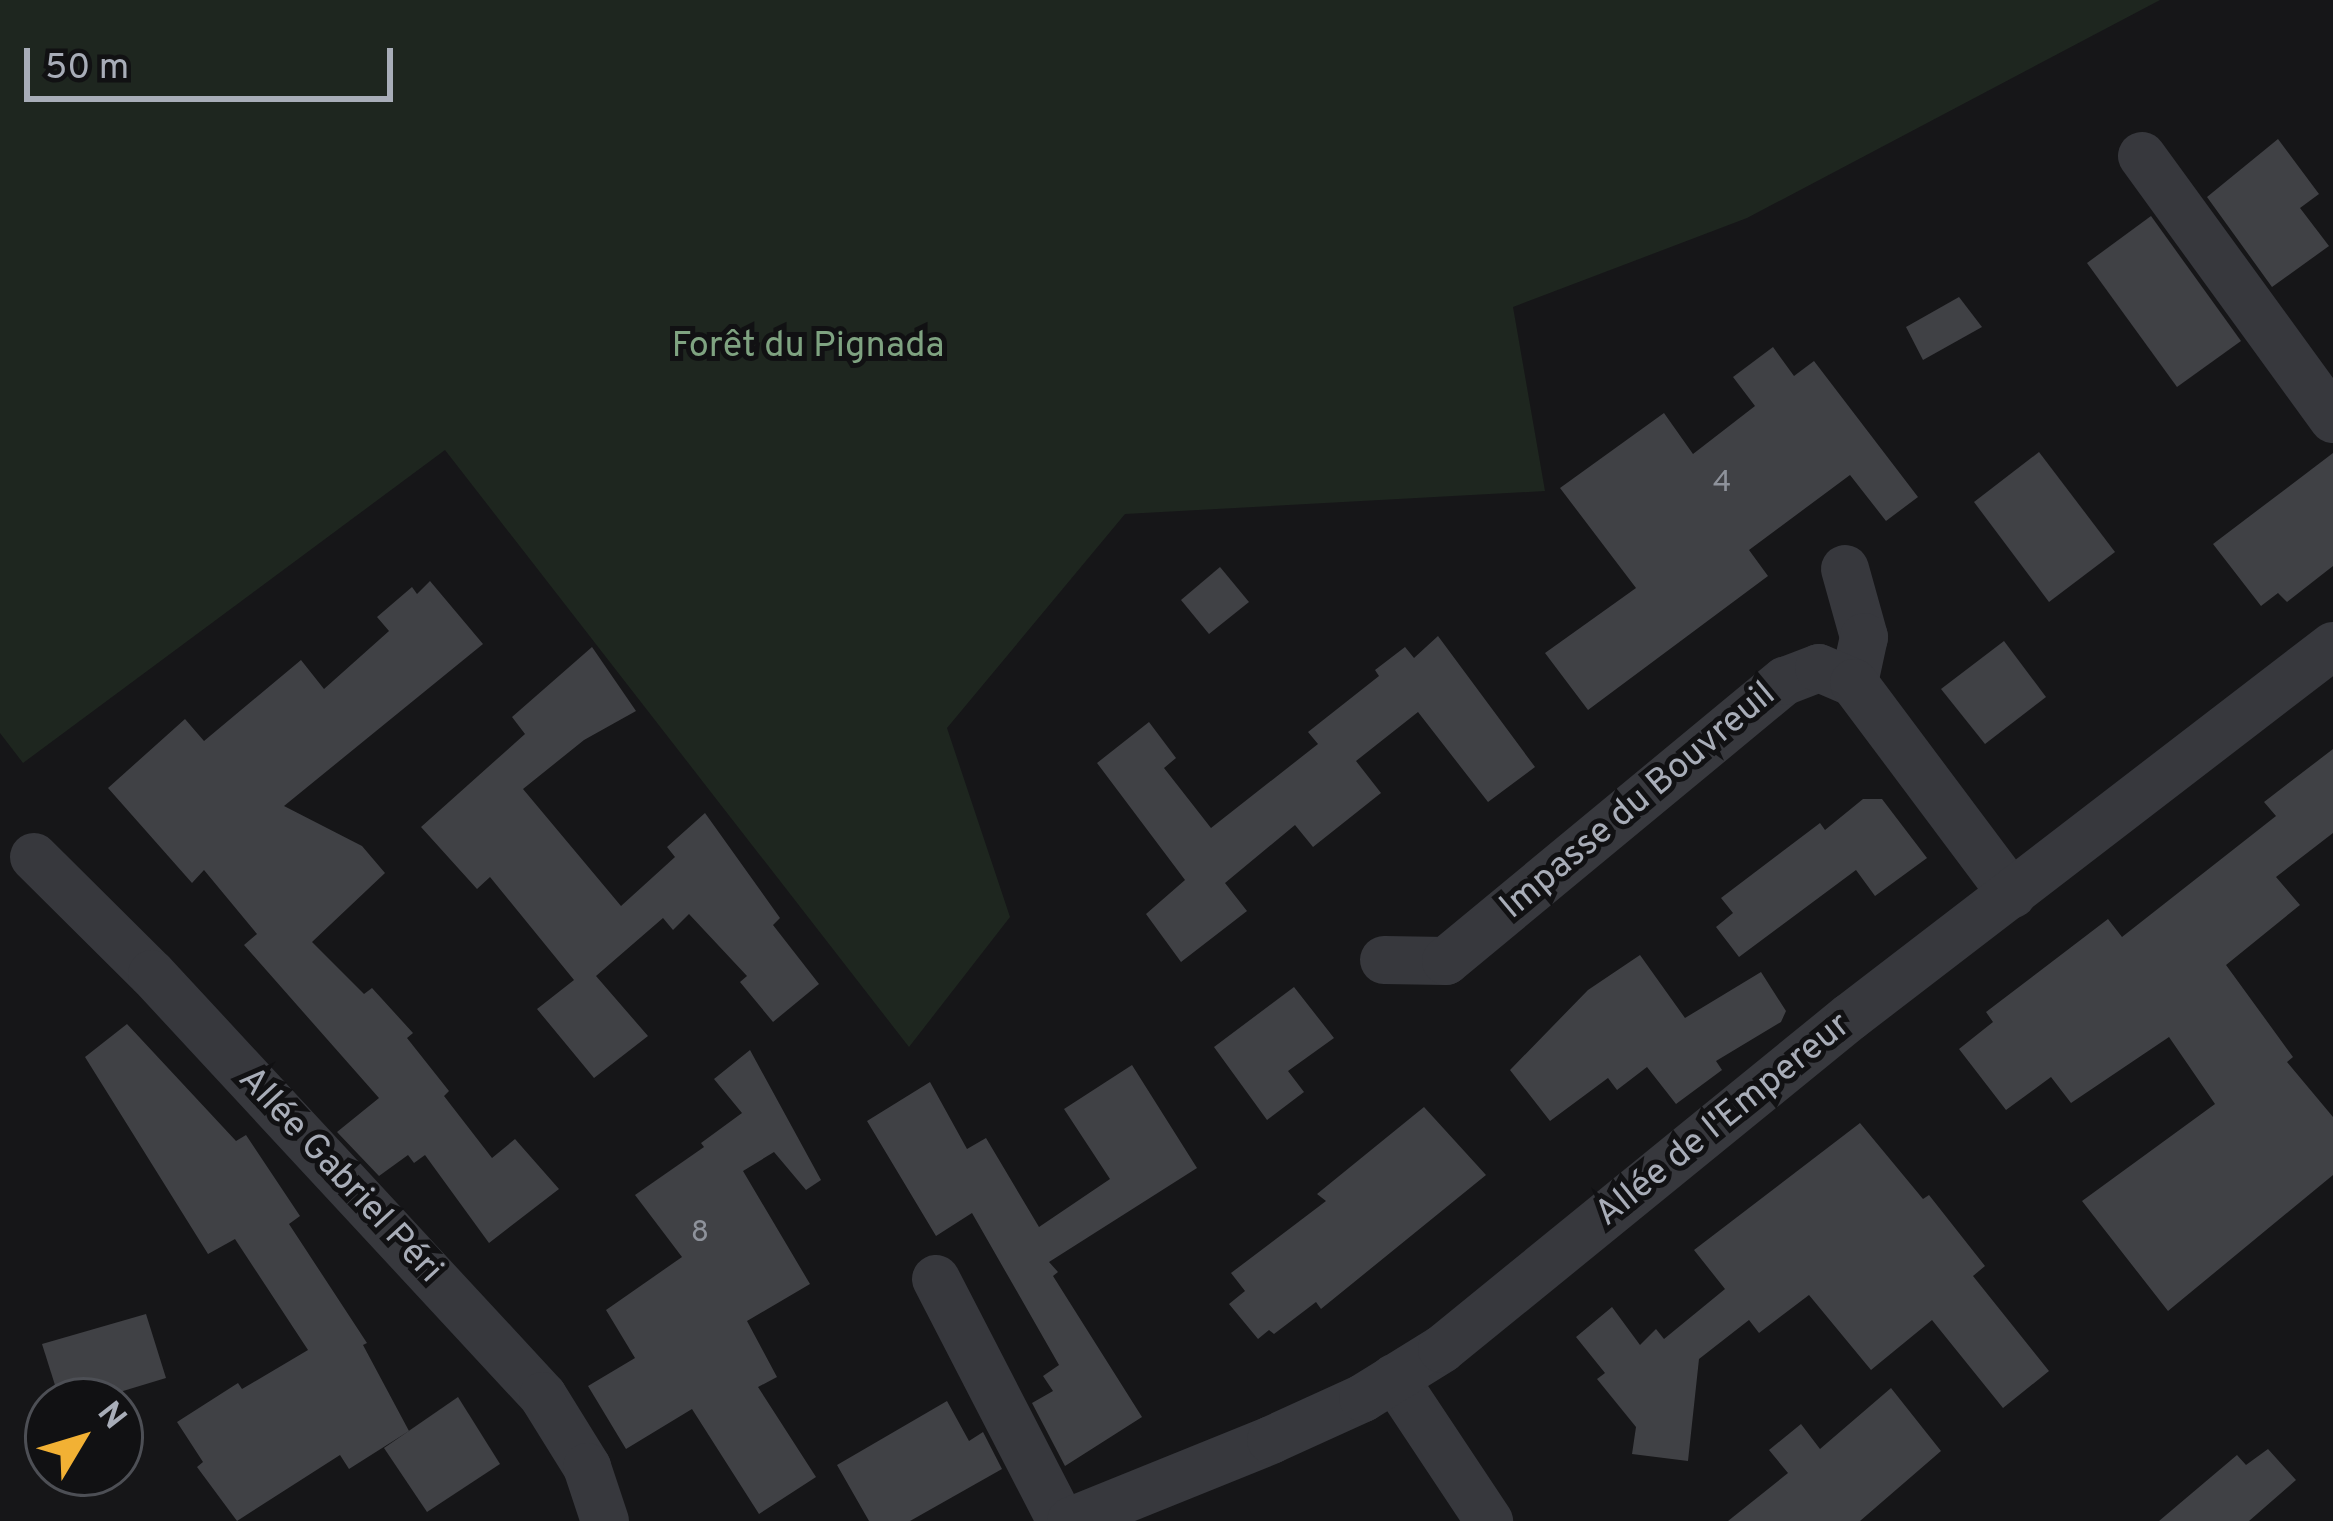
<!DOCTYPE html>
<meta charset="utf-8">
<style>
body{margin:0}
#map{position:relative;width:2333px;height:1521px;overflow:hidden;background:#161618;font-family:Overpass,sans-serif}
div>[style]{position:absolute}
.green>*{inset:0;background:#1e261f}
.building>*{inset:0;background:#404145}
.minor>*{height:48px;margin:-24px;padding:0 24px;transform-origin:24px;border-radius:24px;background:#37383d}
span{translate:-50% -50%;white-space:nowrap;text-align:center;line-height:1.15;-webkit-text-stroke:10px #111113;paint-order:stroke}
.number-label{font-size:30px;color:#8e929b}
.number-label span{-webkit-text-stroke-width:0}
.park-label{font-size:36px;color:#7fa381}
.street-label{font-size:36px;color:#a8adb8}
.north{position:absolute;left:24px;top:1377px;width:120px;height:120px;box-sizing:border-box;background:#111113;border:3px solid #4d4f55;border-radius:50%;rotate:52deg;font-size:33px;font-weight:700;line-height:48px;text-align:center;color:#a8adb8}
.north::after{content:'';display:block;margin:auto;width:42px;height:54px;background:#f2b134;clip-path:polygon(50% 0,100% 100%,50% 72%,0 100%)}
.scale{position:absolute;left:24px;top:48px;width:369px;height:54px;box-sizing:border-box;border:6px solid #a8adb8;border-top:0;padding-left:15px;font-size:36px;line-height:42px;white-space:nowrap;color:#a8adb8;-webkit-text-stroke:9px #111113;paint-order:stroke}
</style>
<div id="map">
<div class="green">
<i style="clip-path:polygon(0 0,2160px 0,1747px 218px,1513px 307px,1545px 491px,1125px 514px,947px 728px,1010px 917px,909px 1047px,445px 450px,23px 763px,0 733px)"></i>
</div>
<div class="building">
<i style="clip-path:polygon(2278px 139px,2319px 194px,2300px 208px,2329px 246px,2272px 287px,2207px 197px)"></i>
<i style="clip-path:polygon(2151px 216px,2241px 341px,2177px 387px,2087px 263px)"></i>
<i style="clip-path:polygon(1959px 297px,1982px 327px,1923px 360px,1906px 327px)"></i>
<i style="clip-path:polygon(1773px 347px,1794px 376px,1814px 361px,1918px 497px,1886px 521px,1850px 475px,1749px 550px,1768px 576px,1588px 710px,1545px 653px,1636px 588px,1560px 488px,1664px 413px,1693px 454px,1755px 406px,1733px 377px)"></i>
<i style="clip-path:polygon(2039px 452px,2115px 552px,2049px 602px,1974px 502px)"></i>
<i style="clip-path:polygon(2333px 453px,2333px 566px,2287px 602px,2278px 593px,2261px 606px,2213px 544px)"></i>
<i style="clip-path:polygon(1220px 567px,1249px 602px,1209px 634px,1181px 600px)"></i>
<i style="clip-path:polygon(430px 581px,483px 644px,284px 806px,362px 846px,385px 873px,312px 942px,364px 994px,372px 988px,413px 1033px,407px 1038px,449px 1091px,444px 1096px,492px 1158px,515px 1139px,559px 1189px,489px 1243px,425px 1155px,414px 1163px,408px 1155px,379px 1176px,337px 1132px,379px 1098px,244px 945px,257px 934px,204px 870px,192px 883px,108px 788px,185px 719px,204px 741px,301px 660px,324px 689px,389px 631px,377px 617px,412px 587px,417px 594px)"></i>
<i style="clip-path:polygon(1438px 636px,1535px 767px,1488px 802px,1418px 712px,1356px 761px,1381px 793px,1313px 847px,1295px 825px,1225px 883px,1247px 911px,1181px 962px,1146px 914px,1185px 880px,1097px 763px,1149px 722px,1176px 758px,1164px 768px,1211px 828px,1318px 744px,1308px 732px,1379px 676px,1375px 670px,1405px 647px,1414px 658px)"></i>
<i style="clip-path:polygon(2004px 641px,2046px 697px,1985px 744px,1941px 689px)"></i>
<i style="clip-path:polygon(592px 647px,636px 711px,584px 740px,523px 789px,621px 906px,675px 857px,667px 847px,705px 813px,780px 918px,773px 925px,819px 984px,773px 1022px,740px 982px,747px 976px,689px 914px,673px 930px,663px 918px,596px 976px,648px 1036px,594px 1078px,537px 1009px,574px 980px,490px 877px,477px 889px,421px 827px,525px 734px,512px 717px)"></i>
<i style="clip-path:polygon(2333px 749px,2333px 833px,2276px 877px,2300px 905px,2226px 965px,2293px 1057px,2287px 1062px,2333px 1117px,2333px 1175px,2168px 1311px,2082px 1201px,2215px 1104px,2169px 1037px,2071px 1103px,2051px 1077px,2006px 1110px,1959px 1049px,1993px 1022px,1986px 1012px,2108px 919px,2122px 937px,2276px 816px,2264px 802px)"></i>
<i style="clip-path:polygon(1863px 799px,1882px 799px,1927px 858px,1875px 896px,1856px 870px,1739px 957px,1716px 927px,1733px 913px,1721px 898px,1820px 823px,1825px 830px)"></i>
<i style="clip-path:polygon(1640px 955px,1685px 1018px,1761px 972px,1786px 1011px,1781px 1022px,1716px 1061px,1722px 1070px,1676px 1104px,1647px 1067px,1617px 1090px,1608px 1078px,1550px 1121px,1510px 1070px,1588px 990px)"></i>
<i style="clip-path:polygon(1294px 987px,1334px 1038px,1288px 1071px,1304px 1092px,1267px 1120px,1214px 1047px)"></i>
<i style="clip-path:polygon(127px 1024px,236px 1141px,246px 1135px,300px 1216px,289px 1224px,367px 1343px,363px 1345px,409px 1431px,349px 1469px,340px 1455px,237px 1521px,197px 1467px,203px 1462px,177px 1422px,238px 1383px,242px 1389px,308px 1350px,235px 1239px,208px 1254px,85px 1057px)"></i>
<i style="clip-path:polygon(750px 1050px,821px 1180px,806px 1190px,774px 1152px,743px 1171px,810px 1284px,747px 1321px,777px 1377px,758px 1387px,816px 1477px,759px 1514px,692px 1409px,626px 1449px,588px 1386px,635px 1358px,606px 1310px,682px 1257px,635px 1195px,704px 1147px,701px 1143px,742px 1113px,714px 1079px)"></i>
<i style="clip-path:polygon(1132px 1065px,1197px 1168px,1049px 1262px,1058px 1272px,1053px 1276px,1142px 1417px,1065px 1466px,1032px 1403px,1053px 1391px,1043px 1376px,1059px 1365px,972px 1213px,936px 1236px,867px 1121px,930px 1082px,967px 1149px,986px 1138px,1039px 1227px,1110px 1179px,1064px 1109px)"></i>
<i style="clip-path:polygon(1424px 1107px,1486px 1175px,1321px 1309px,1316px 1302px,1274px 1334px,1269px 1330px,1258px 1339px,1229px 1304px,1245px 1291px,1231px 1273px,1326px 1201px,1317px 1194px)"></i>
<i style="clip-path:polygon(1860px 1123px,1923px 1199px,1929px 1195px,1985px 1266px,1973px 1276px,2049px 1371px,2003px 1408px,1932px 1320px,1871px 1370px,1809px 1295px,1759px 1333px,1749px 1320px,1699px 1359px,1688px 1461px,1632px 1454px,1636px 1427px,1597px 1379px,1605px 1373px,1576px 1337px,1612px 1307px,1640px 1345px,1656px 1329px,1664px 1339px,1725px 1289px,1694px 1250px)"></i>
<i style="clip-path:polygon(146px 1314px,166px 1378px,90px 1401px,60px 1401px,42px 1344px)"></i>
<i style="clip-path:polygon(1891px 1388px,1941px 1451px,1860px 1521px,1728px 1521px,1788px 1473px,1769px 1450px,1801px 1424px,1820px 1449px)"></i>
<i style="clip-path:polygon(458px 1397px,500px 1464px,427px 1512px,384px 1448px)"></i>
<i style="clip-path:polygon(947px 1401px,969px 1441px,983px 1432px,1002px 1469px,910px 1521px,869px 1521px,837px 1465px)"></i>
<i style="clip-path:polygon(2268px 1449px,2296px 1480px,2249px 1521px,2159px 1521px,2237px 1455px,2246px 1465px)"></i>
</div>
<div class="minor">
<i style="left:2142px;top:156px;width:325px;rotate:54deg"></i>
<i style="left:1845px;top:569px;width:71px;rotate:74.4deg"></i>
<i style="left:1864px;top:637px;width:47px;rotate:102.3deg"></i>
<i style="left:34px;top:857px;width:166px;rotate:44.8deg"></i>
<i style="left:152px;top:974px;width:575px;rotate:47.18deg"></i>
<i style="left:543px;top:1396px;width:84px;rotate:58.2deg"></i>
<i style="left:587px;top:1467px;width:57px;rotate:71.6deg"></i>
<i style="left:1384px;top:960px;width:62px;rotate:0.9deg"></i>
<i style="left:1446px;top:961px;width:440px;rotate:-39.6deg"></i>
<i style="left:1785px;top:681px;width:36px;rotate:-21deg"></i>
<i style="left:1819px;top:668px;width:38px;rotate:23deg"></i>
<i style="left:1854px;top:683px;width:264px;rotate:53.2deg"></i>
<i style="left:936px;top:1279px;width:272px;rotate:62.7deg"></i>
<i style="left:1394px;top:1378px;width:172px;rotate:56.4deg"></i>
<i style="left:1071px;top:1521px;width:216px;rotate:-22deg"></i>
<i style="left:1271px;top:1440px;width:101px;rotate:-24.5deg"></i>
<i style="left:1363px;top:1398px;width:93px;rotate:-31.8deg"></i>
<i style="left:1442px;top:1349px;width:526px;rotate:-39.14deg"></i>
<i style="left:1850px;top:1017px;width:609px;rotate:-37.53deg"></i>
</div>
<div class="number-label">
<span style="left:1722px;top:484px">4</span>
<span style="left:700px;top:1234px">8</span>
</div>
<div class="park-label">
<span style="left:808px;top:348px">Forêt du Pignada</span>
</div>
<div class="street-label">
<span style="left:1639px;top:802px;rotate:-40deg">Impasse du Bouvreuil</span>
<span style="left:1724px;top:1121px;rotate:-39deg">Allée de l'Empereur</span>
<span style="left:339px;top:1176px;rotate:47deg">Allée Gabriel Péri</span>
</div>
<div class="north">N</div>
<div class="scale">50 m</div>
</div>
